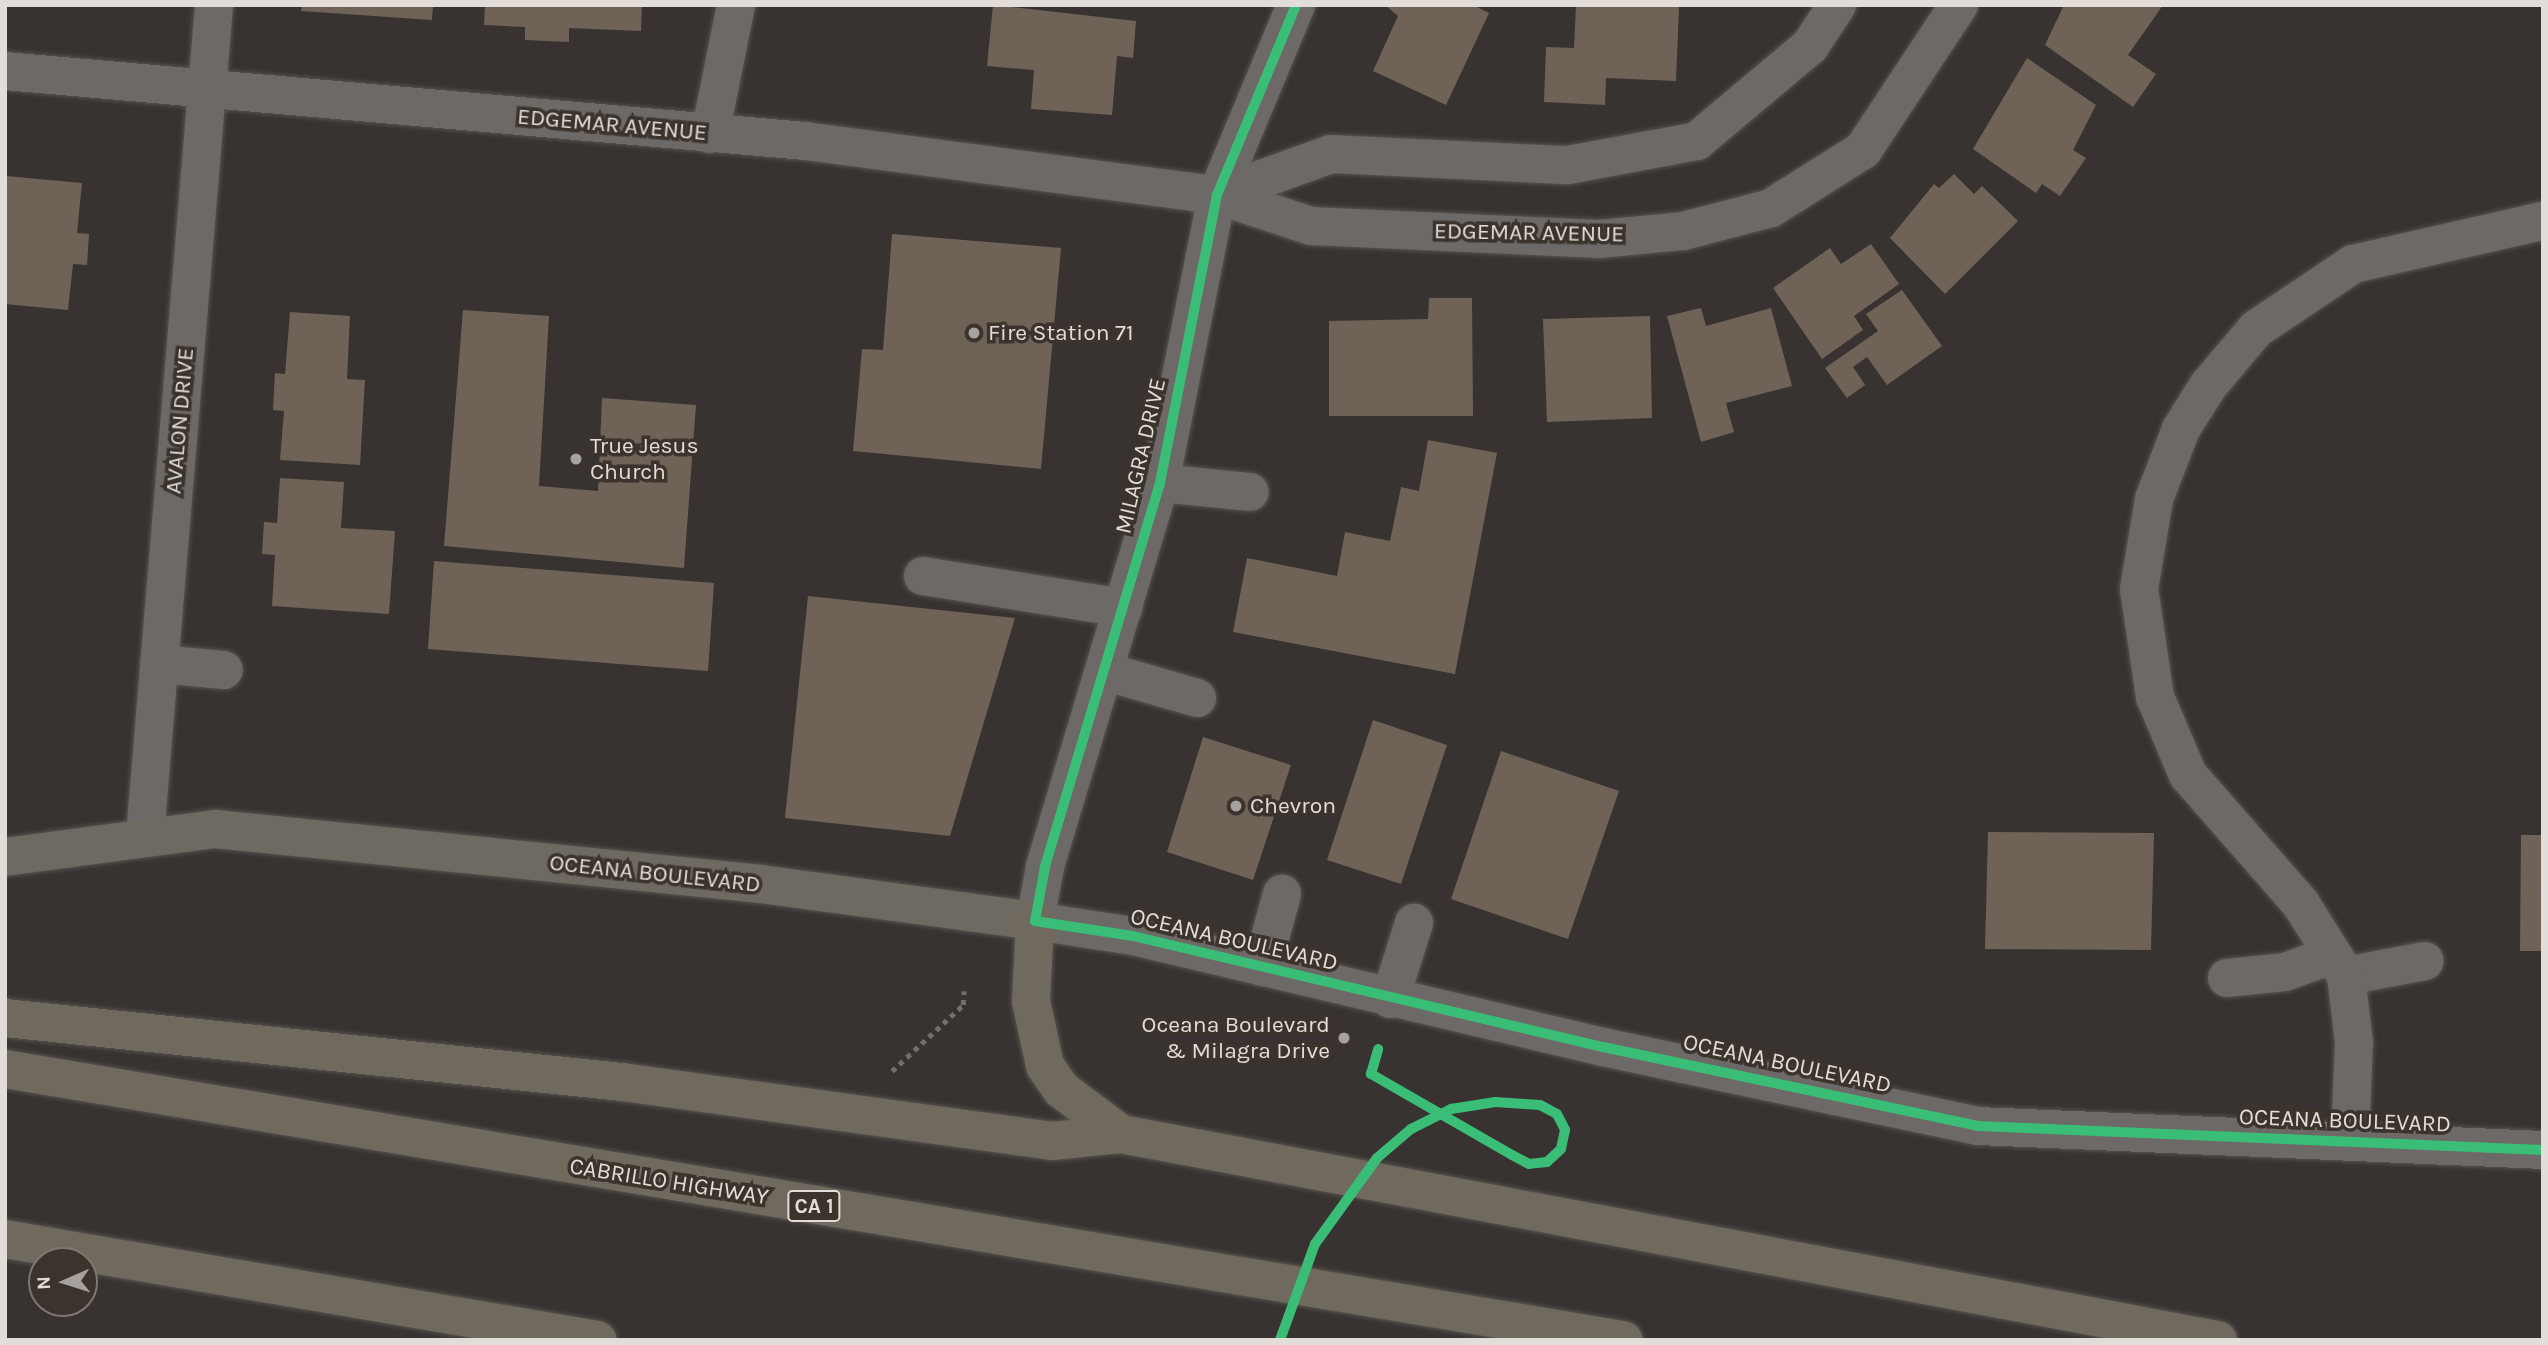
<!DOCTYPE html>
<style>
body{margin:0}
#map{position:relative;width:2548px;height:1345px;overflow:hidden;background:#383330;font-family:Karla,sans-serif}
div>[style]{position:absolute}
.building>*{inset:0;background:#6f6357}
.path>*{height:4.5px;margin-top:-2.25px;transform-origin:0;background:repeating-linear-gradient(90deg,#716e6b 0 5px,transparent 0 10px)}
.roads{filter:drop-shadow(0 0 2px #55524f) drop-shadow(0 0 2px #55524f)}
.minor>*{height:38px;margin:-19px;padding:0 19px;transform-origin:19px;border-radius:19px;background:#6c6966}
.major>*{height:38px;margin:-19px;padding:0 19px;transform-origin:19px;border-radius:19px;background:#6f6a61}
.highway>*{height:38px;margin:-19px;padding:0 19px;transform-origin:19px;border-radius:19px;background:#706a5e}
.cycleway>*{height:10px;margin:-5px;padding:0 5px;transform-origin:5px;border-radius:5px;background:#3abd76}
.dots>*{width:19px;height:19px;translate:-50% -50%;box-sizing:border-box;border:4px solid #3b332c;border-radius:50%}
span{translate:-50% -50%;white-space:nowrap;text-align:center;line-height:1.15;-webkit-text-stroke:7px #3b332c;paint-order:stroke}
.shield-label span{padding:2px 5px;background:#3b332c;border:2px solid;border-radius:5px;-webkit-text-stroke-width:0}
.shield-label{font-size:21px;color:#e2ddd9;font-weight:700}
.street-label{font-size:23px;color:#e2ddd9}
.poi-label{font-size:23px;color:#e2ddd9}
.left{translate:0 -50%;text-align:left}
.right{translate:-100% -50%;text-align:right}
.frame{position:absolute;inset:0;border:7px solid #e2ddd9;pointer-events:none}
.north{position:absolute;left:28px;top:1247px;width:70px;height:70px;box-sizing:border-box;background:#3b332c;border:2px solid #7e7771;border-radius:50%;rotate:267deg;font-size:19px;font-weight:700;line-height:28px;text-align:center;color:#e2ddd9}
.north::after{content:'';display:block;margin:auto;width:24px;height:32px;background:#a6a29e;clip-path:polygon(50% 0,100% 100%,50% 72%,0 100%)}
</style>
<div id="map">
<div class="building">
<i style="clip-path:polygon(302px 5px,433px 5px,432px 20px,301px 11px)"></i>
<i style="clip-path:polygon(485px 5px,642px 5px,641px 31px,569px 28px,569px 42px,525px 40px,525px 27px,484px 25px)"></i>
<i style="clip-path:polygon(993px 5px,1136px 21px,1133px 58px,1117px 56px,1112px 115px,1031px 109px,1034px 70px,987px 66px)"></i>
<i style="clip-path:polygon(1385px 5px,1473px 5px,1489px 13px,1446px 105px,1373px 71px,1398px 16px)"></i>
<i style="clip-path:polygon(1576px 5px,1679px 7px,1676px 81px,1606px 78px,1605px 105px,1544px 102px,1546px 47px,1574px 48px)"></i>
<i style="clip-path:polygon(2064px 5px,2163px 5px,2128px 55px,2156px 74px,2133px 107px,2045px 45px)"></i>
<i style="clip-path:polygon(2027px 58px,2096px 105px,2073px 150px,2086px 158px,2060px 196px,2042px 184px,2036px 193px,1973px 149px)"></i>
<i style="clip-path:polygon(1954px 174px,1974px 194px,1982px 186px,2018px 221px,1945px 294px,1890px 238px,1934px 184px,1939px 188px)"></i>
<i style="clip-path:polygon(6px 176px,82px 183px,77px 233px,89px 234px,87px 265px,73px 264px,68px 310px,5px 304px)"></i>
<i style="clip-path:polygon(892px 234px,1061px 248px,1041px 469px,853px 451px,862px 349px,883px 350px)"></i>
<i style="clip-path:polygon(1871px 244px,1899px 284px,1854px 316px,1863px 330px,1822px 359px,1773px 288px,1830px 248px,1841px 264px)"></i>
<i style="clip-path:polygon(1902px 290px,1942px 346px,1887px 385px,1867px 357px,1853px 367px,1865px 385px,1847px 398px,1825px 368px,1878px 331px,1866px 314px)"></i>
<i style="clip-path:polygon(1429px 298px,1472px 298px,1473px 416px,1329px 416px,1329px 321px,1428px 319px)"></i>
<i style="clip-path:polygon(1701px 308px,1706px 326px,1771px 308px,1792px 386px,1726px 403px,1734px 432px,1701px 442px,1667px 316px)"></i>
<i style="clip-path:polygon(463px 310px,549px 316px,539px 486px,598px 491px,602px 398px,696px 405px,684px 568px,444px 546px)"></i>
<i style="clip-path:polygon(290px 312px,350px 316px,347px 379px,365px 380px,360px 465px,280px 460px,284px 411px,273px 410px,275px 373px,285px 374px)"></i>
<i style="clip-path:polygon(1650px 316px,1652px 418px,1547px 422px,1543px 319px)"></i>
<i style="clip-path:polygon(1428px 440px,1497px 453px,1455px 674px,1233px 632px,1247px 558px,1337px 576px,1345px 532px,1390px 541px,1401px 487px,1419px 491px)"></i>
<i style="clip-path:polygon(280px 478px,344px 482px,341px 528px,395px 531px,389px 614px,272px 606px,275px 555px,262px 554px,264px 522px,277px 523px)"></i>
<i style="clip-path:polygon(434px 561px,714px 583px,708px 671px,428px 649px)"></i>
<i style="clip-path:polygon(808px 596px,1015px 618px,950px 836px,785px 818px)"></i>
<i style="clip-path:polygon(1373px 720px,1447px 745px,1401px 884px,1327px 860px)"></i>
<i style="clip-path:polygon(1203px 737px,1291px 765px,1253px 880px,1167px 852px)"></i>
<i style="clip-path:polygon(1501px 751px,1619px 791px,1568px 939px,1451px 899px)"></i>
<i style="clip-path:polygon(1988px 832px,2154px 833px,2151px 950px,1985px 949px)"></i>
<i style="clip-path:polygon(2521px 835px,2543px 835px,2543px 951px,2520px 951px)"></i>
</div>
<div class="path">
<i style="left:892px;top:1071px;width:97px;rotate:-42.9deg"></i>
<i style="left:963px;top:1005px;width:14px;rotate:-86deg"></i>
</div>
<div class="roads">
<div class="minor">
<i style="left:1296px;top:5px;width:206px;rotate:112.6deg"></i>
<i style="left:1217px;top:195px;width:294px;rotate:101.2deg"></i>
<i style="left:1160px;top:483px;width:401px;rotate:106.7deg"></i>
<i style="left:1045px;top:867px;width:55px;rotate:100.5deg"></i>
<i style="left:1035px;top:921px;width:99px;rotate:8.7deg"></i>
<i style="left:1133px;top:936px;width:483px;rotate:13.3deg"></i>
<i style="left:1603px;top:1047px;width:383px;rotate:11.9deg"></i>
<i style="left:1978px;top:1126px;width:566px;rotate:2.43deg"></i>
<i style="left:5px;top:71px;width:803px;rotate:5deg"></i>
<i style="left:805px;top:141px;width:416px;rotate:7.5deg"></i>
<i style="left:1217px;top:195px;width:99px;rotate:18.3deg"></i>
<i style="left:1311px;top:226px;width:288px;rotate:2.6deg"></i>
<i style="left:1599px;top:239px;width:84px;rotate:-5.4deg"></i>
<i style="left:1683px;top:231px;width:91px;rotate:-14.6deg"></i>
<i style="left:1771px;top:208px;width:109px;rotate:-32.2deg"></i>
<i style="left:1863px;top:150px;width:174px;rotate:-56.5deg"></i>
<i style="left:710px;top:134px;width:132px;rotate:-78.6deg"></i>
<i style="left:1217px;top:195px;width:121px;rotate:-19.8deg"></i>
<i style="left:1331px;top:154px;width:237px;rotate:2.7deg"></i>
<i style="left:1568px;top:165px;width:131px;rotate:-10.5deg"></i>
<i style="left:1697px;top:141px;width:148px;rotate:-40.1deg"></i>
<i style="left:1810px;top:46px;width:49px;rotate:-56.6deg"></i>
<i style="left:1160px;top:483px;width:90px;rotate:5.7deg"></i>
<i style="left:923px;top:576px;width:203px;rotate:9.1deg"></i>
<i style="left:159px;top:664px;width:65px;rotate:5.3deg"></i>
<i style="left:1104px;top:671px;width:97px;rotate:16.2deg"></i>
<i style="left:145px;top:836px;width:834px;rotate:-85.25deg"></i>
<i style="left:1262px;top:967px;width:76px;rotate:-74.7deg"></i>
<i style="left:2346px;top:976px;width:80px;rotate:-10.8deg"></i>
<i style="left:2227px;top:978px;width:58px;rotate:-5.9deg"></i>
<i style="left:2285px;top:972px;width:50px;rotate:-19.9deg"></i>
<i style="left:1390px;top:999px;width:80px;rotate:-72.5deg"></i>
<i style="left:2350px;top:1140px;width:98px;rotate:-87.7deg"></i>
<i style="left:2354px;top:1042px;width:66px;rotate:-96.9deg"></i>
<i style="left:2346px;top:976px;width:85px;rotate:-122deg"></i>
<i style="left:2301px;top:904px;width:171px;rotate:-131.2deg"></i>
<i style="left:2188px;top:775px;width:85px;rotate:-112.9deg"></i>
<i style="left:2155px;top:697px;width:109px;rotate:-98.4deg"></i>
<i style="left:2139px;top:589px;width:91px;rotate:-80.5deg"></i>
<i style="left:2154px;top:499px;width:75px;rotate:-68.9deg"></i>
<i style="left:2181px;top:429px;width:51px;rotate:-57.9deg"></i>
<i style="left:2208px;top:386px;width:75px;rotate:-49.9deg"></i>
<i style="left:2256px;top:329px;width:117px;rotate:-33.8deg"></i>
<i style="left:2353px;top:264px;width:195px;rotate:-12.8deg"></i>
</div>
<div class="major">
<i style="left:5px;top:857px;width:212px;rotate:-7.6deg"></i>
<i style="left:215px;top:829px;width:549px;rotate:5.75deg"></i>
<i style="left:761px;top:884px;width:276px;rotate:7.7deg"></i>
</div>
<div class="highway">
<i style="left:1035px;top:921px;width:80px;rotate:92.9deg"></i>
<i style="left:1031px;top:1001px;width:66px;rotate:77.8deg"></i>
<i style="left:1045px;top:1066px;width:29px;rotate:55deg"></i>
<i style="left:1062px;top:1090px;width:74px;rotate:36.7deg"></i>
<i style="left:5px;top:1018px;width:620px;rotate:5.92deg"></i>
<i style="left:622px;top:1082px;width:434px;rotate:7.8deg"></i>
<i style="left:1052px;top:1141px;width:69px;rotate:-5.8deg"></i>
<i style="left:1121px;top:1134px;width:1116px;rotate:10.64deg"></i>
<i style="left:5px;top:1069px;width:1641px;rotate:9.51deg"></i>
<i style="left:5px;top:1239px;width:601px;rotate:9.68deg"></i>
</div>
</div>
<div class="cycleway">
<i style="left:1296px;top:5px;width:206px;rotate:112.6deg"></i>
<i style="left:1217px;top:195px;width:294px;rotate:101.2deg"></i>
<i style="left:1160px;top:483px;width:401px;rotate:106.7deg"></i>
<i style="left:1045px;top:867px;width:55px;rotate:100.5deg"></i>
<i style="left:1035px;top:921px;width:99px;rotate:8.7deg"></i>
<i style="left:1133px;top:936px;width:483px;rotate:13.3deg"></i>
<i style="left:1603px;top:1047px;width:383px;rotate:11.9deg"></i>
<i style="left:1978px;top:1126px;width:566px;rotate:2.43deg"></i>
<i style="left:1280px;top:1340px;width:102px;rotate:-70deg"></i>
<i style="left:1315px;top:1244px;width:106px;rotate:-54.2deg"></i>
<i style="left:1377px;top:1158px;width:45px;rotate:-40.5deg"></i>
<i style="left:1411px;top:1129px;width:45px;rotate:-26.6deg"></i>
<i style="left:1451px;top:1109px;width:45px;rotate:-9deg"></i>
<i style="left:1495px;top:1102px;width:45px;rotate:3.8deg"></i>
<i style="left:1540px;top:1105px;width:19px;rotate:28deg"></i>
<i style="left:1557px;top:1114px;width:18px;rotate:63deg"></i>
<i style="left:1565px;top:1130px;width:19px;rotate:102deg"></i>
<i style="left:1561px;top:1149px;width:19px;rotate:137deg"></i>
<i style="left:1547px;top:1162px;width:18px;rotate:174deg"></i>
<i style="left:1529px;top:1164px;width:19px;rotate:-152deg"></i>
<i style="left:1512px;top:1155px;width:163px;rotate:-150.1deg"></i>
<i style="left:1371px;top:1074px;width:26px;rotate:-74deg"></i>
</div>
<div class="dots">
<i style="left:974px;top:333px;background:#a6a29e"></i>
<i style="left:576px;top:459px;background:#a6a29e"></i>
<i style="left:1236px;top:806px;background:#a6a29e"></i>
<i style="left:1344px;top:1038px;background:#a6a29e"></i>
</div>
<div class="shield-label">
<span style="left:814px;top:1206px">CA 1</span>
</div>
<div class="street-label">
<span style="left:612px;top:125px;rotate:5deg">EDGEMAR AVENUE</span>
<span style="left:1529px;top:233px;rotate:1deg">EDGEMAR AVENUE</span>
<span style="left:180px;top:421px;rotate:-85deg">AVALON DRIVE</span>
<span style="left:1141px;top:456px;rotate:-77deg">MILAGRA DRIVE</span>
<span style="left:655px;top:874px;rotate:6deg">OCEANA BOULEVARD</span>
<span style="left:1234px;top:940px;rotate:13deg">OCEANA BOULEVARD</span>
<span style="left:1787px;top:1064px;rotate:12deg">OCEANA BOULEVARD</span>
<span style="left:2345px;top:1121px;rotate:2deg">OCEANA BOULEVARD</span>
<span style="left:669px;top:1182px;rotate:9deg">CABRILLO HIGHWAY</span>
</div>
<div class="poi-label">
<span class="left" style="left:988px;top:333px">Fire Station 71</span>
<span class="left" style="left:590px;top:459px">True Jesus<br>Church</span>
<span class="left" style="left:1250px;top:806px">Chevron</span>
<span class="right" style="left:1330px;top:1038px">Oceana Boulevard<br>&amp; Milagra Drive</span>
</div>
<div class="frame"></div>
<div class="north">N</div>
</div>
